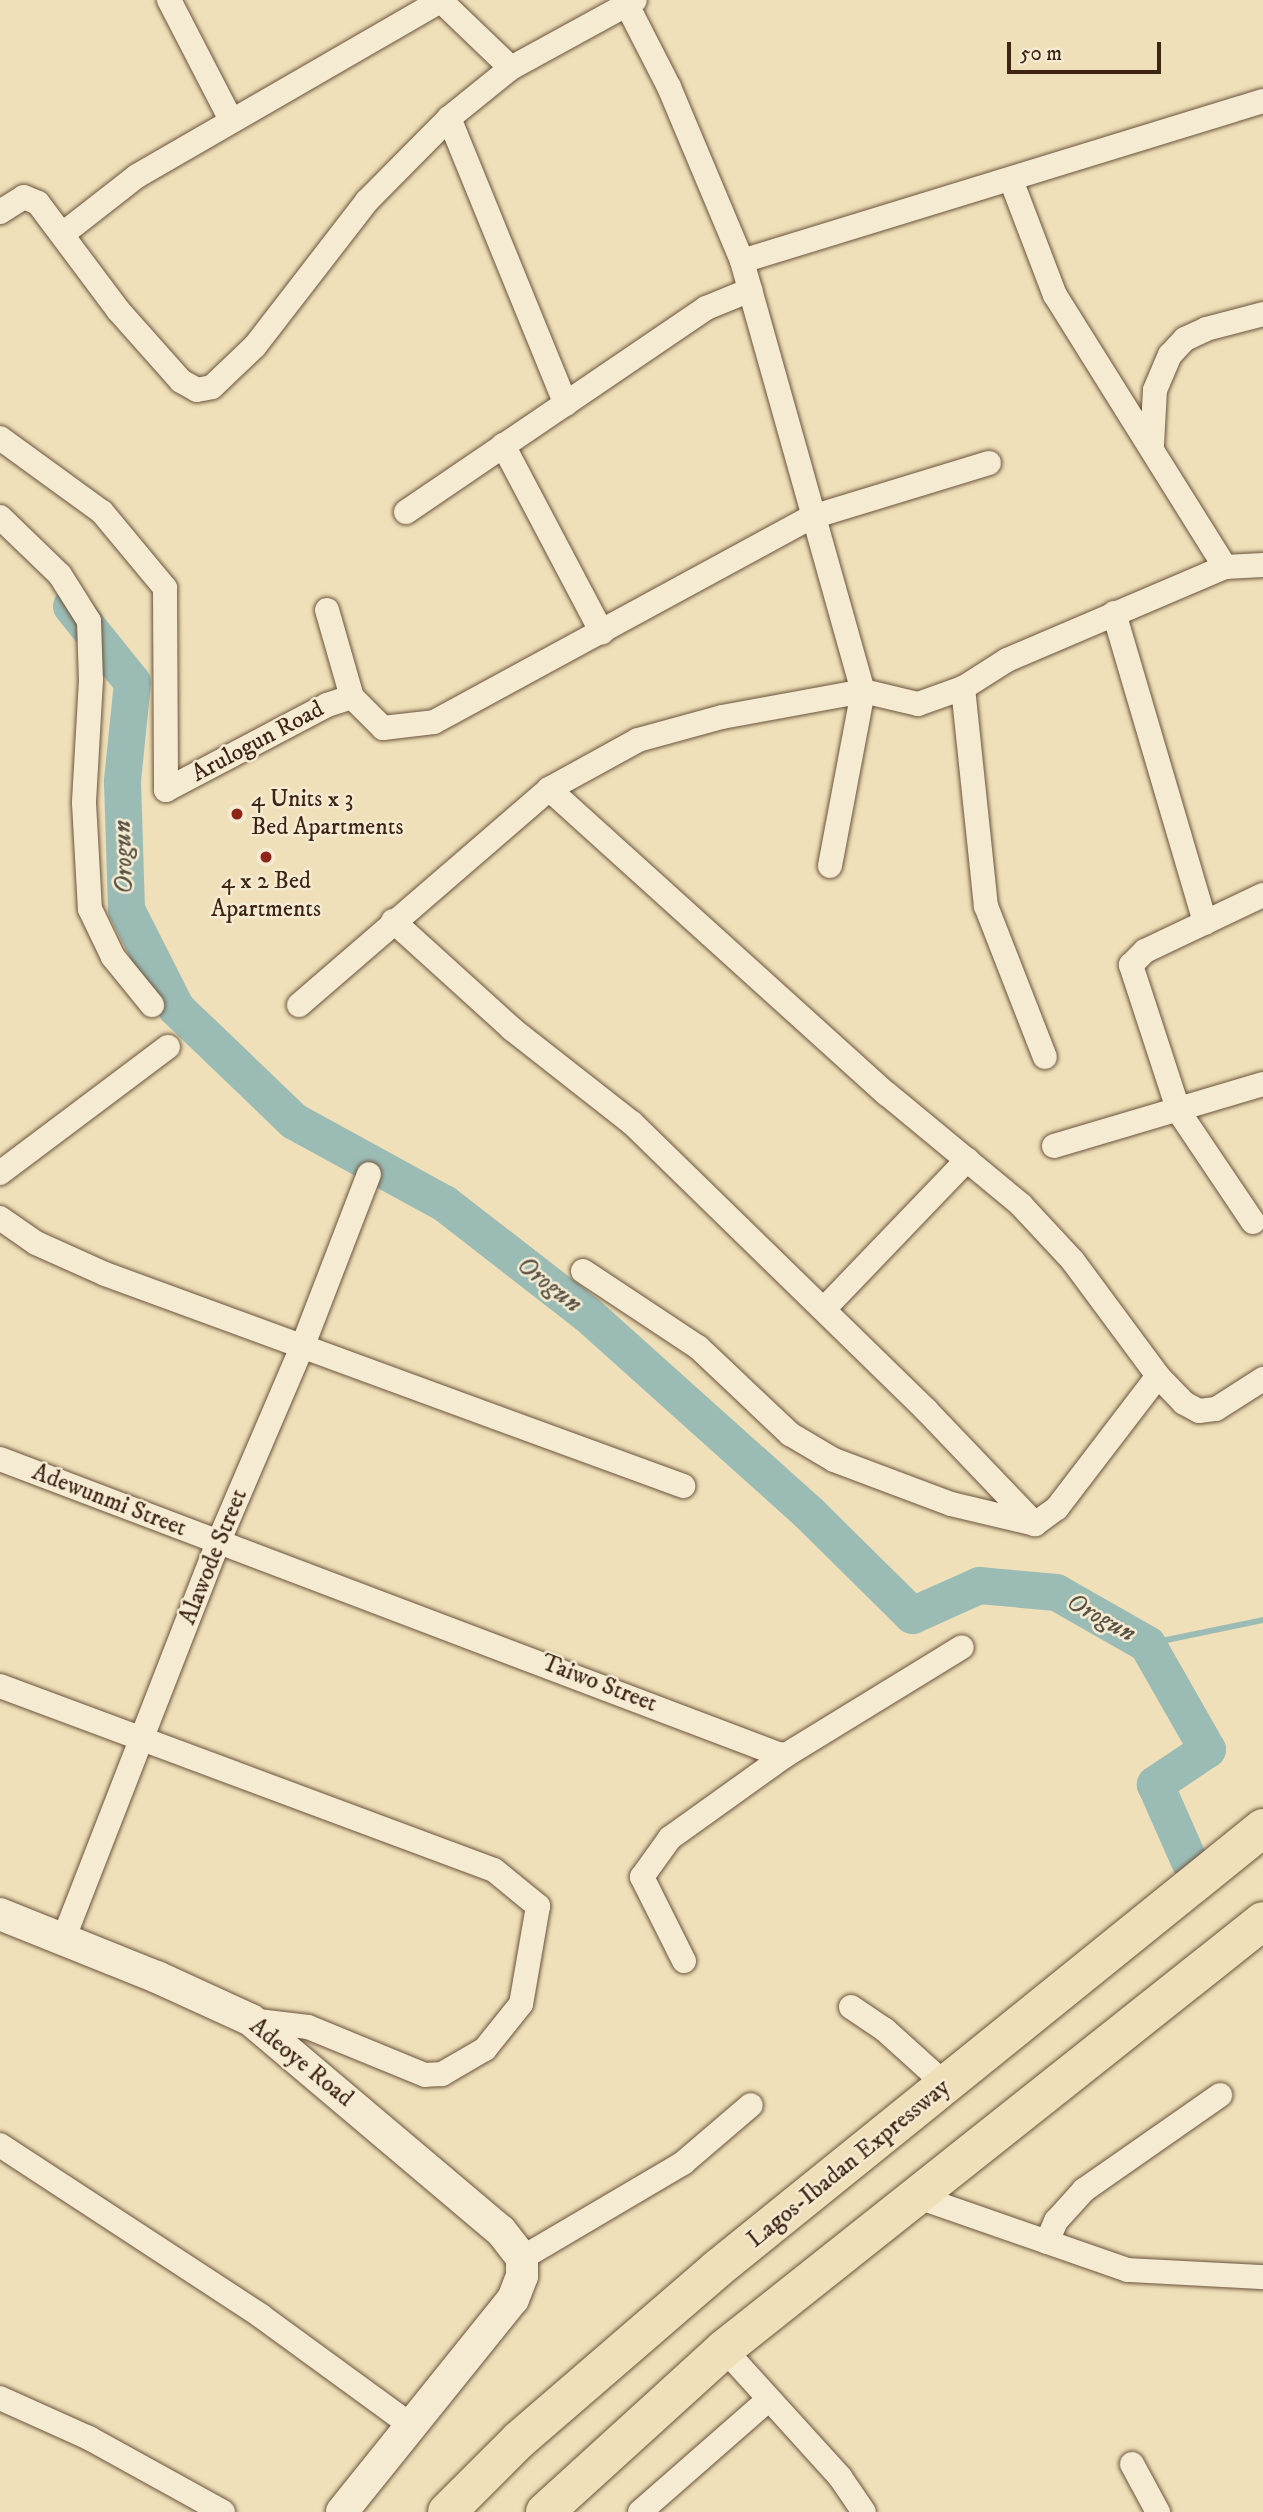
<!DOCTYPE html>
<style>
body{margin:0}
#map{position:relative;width:1263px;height:2512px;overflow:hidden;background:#f0e0b9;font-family:"IM FELL DW Pica",serif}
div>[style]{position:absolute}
.stream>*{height:6px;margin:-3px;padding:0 3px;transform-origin:3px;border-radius:3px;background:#9bbcb5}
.river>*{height:37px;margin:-18.5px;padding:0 18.5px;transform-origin:18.5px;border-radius:18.5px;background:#9bbcb5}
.roads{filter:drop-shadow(0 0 2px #6a533c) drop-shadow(0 0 2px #6a533c)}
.minor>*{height:24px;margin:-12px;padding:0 12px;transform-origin:12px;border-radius:12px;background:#f5ebd2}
.tertiary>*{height:32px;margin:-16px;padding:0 16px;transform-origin:16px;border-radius:16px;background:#f5ebd2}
.motorway>*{height:38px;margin:-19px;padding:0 19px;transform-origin:19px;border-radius:19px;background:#f0e0b9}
.dots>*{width:19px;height:19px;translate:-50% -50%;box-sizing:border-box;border:4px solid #f5ebd2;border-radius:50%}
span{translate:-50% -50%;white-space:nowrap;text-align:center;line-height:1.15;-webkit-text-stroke:5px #f5ebd2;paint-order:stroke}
.street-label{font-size:24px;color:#3d2413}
.poi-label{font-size:24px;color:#3d2413}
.left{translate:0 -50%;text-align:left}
.water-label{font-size:26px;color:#595244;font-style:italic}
.scale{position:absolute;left:1007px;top:42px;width:154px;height:32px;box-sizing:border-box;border:4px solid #3d2413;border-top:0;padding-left:9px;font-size:21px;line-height:24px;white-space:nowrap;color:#3d2413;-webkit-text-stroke:5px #f5ebd2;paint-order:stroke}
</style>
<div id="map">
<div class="stream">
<i style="left:1147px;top:1644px;width:118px;rotate:-11.7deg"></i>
</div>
<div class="river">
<i style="left:71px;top:606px;width:97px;rotate:51.2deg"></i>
<i style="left:132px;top:682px;width:100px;rotate:95.8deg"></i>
<i style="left:122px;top:781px;width:128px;rotate:88.2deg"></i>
<i style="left:126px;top:909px;width:111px;rotate:63.2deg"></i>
<i style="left:176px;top:1008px;width:163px;rotate:43.8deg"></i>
<i style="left:294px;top:1121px;width:171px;rotate:28.7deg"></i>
<i style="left:444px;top:1203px;width:180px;rotate:37.8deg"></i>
<i style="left:586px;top:1313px;width:300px;rotate:41.9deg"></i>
<i style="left:809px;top:1513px;width:145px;rotate:44.7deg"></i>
<i style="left:912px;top:1615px;width:73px;rotate:-24.1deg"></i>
<i style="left:979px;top:1585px;width:77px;rotate:5.2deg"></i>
<i style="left:1056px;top:1592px;width:105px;rotate:29.7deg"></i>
<i style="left:1147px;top:1644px;width:121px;rotate:60.3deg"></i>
<i style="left:1207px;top:1749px;width:63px;rotate:146.1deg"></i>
<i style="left:1155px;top:1784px;width:84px;rotate:66.2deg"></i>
</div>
<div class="roads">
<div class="minor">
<i style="left:169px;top:0;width:133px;rotate:62.7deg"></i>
<i style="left:440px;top:0;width:98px;rotate:43.8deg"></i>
<i style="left:627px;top:5px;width:92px;rotate:62.9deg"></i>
<i style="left:669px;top:87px;width:189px;rotate:67.2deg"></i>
<i style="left:742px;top:261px;width:447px;rotate:74.3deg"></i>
<i style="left:863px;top:691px;width:178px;rotate:100.7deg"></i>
<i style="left:449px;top:118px;width:309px;rotate:67.8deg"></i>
<i style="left:1011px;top:180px;width:123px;rotate:69.1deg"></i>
<i style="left:1055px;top:295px;width:321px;rotate:58deg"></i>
<i style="left:0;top:212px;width:28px;rotate:-32deg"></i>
<i style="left:24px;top:197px;width:15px;rotate:23deg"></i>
<i style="left:38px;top:203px;width:134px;rotate:53.2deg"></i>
<i style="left:118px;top:310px;width:95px;rotate:48.4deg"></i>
<i style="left:181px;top:381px;width:18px;rotate:29deg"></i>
<i style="left:197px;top:390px;width:15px;rotate:-11deg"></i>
<i style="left:212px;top:387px;width:59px;rotate:-43.6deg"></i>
<i style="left:255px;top:346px;width:183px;rotate:-52.3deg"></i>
<i style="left:367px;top:201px;width:117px;rotate:-45.3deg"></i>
<i style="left:449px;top:118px;width:80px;rotate:-38.9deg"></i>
<i style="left:511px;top:68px;width:141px;rotate:-28.7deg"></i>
<i style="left:64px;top:233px;width:93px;rotate:-38deg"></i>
<i style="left:137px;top:176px;width:350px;rotate:-30deg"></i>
<i style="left:742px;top:261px;width:545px;rotate:-17.07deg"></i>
<i style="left:0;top:438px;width:126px;rotate:36deg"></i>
<i style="left:102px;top:512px;width:99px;rotate:50.3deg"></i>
<i style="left:165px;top:588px;width:202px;rotate:89.7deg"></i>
<i style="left:166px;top:790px;width:182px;rotate:-27.8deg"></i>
<i style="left:327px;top:705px;width:26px;rotate:-18deg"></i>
<i style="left:503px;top:445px;width:212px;rotate:62.2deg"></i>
<i style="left:1152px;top:445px;width:55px;rotate:-86.9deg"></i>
<i style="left:1155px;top:390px;width:38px;rotate:-67deg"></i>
<i style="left:1170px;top:355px;width:22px;rotate:-47deg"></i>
<i style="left:1185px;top:339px;width:23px;rotate:-25deg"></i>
<i style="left:1206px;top:329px;width:59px;rotate:-14.7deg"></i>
<i style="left:406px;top:512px;width:363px;rotate:-34.2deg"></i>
<i style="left:706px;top:308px;width:48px;rotate:-22.2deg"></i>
<i style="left:0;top:517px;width:83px;rotate:44deg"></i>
<i style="left:60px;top:575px;width:54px;rotate:57.8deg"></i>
<i style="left:89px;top:621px;width:59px;rotate:88.1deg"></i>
<i style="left:91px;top:680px;width:123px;rotate:93.3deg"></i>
<i style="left:84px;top:803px;width:106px;rotate:86.8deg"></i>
<i style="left:90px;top:909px;width:53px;rotate:64.4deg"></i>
<i style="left:113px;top:957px;width:62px;rotate:50.9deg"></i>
<i style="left:327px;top:610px;width:91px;rotate:74deg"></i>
<i style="left:352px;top:697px;width:44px;rotate:45deg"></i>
<i style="left:383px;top:728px;width:51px;rotate:-6.7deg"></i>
<i style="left:434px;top:722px;width:430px;rotate:-28.5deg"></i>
<i style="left:812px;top:517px;width:185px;rotate:-17deg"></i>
<i style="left:1114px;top:613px;width:323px;rotate:73.6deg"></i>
<i style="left:963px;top:688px;width:219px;rotate:84deg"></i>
<i style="left:986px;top:906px;width:162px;rotate:68.7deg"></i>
<i style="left:549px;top:789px;width:455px;rotate:42.1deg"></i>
<i style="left:887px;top:1094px;width:174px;rotate:39.6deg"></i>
<i style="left:1021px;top:1205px;width:76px;rotate:47.1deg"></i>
<i style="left:1073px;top:1261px;width:143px;rotate:53.5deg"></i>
<i style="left:1158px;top:1376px;width:37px;rotate:46deg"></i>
<i style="left:1184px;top:1403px;width:17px;rotate:28deg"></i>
<i style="left:1199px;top:1411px;width:17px;rotate:-7deg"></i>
<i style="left:1216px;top:1409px;width:56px;rotate:-32.6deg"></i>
<i style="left:393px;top:921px;width:161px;rotate:42.2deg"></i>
<i style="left:512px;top:1029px;width:152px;rotate:38.1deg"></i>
<i style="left:632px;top:1123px;width:411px;rotate:44.3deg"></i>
<i style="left:926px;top:1410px;width:158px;rotate:46.3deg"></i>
<i style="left:299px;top:1005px;width:330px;rotate:-40.8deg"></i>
<i style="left:549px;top:789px;width:102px;rotate:-28.8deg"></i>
<i style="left:638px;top:740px;width:87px;rotate:-15.3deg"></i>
<i style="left:722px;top:717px;width:143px;rotate:-10.4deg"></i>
<i style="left:863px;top:691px;width:57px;rotate:13.3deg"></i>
<i style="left:918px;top:704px;width:48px;rotate:-19.6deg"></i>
<i style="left:963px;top:688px;width:52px;rotate:-32.5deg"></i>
<i style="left:1007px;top:660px;width:237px;rotate:-23.1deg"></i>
<i style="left:1225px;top:567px;width:38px;rotate:-3deg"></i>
<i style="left:1054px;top:1146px;width:218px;rotate:-16.5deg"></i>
<i style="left:0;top:1173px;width:210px;rotate:-36.9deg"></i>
<i style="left:0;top:1218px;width:44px;rotate:34.8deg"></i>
<i style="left:36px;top:1243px;width:76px;rotate:24.2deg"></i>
<i style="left:105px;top:1274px;width:616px;rotate:20.14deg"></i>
<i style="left:1253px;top:1222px;width:133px;rotate:-123.9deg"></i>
<i style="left:1179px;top:1112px;width:155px;rotate:-108.1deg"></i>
<i style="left:1131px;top:965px;width:20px;rotate:-45deg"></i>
<i style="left:1145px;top:951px;width:131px;rotate:-25.4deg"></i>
<i style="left:583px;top:1271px;width:138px;rotate:33.5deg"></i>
<i style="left:698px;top:1347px;width:127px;rotate:43.4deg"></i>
<i style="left:790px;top:1434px;width:51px;rotate:30.6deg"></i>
<i style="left:834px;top:1460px;width:125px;rotate:20.6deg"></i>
<i style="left:951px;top:1504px;width:86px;rotate:13.4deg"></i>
<i style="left:1035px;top:1524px;width:27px;rotate:-36deg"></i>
<i style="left:1057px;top:1508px;width:166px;rotate:-52.6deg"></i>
<i style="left:824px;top:1309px;width:207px;rotate:-46.2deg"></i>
<i style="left:0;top:1459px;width:832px;rotate:20.77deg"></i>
<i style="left:778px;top:1754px;width:8px;rotate:7deg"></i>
<i style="left:786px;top:1755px;width:206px;rotate:-31.5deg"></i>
<i style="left:0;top:1686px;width:527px;rotate:20.43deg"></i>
<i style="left:494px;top:1870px;width:57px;rotate:39.3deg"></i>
<i style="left:538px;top:1906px;width:99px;rotate:99.8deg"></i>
<i style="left:521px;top:2004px;width:58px;rotate:128.7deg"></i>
<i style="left:485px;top:2049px;width:50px;rotate:149.8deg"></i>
<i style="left:442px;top:2074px;width:17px;rotate:177deg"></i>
<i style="left:425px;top:2075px;width:126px;rotate:-157.7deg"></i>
<i style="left:308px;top:2027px;width:57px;rotate:-173deg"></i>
<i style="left:63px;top:1940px;width:426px;rotate:-68.7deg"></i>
<i style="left:218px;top:1543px;width:215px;rotate:-66.8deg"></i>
<i style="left:303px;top:1345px;width:183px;rotate:-68.9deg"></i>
<i style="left:684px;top:1961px;width:94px;rotate:-116.6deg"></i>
<i style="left:642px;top:1877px;width:48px;rotate:-54.3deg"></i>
<i style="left:670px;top:1838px;width:143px;rotate:-35.6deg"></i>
<i style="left:851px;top:2007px;width:40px;rotate:34deg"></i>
<i style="left:884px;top:2029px;width:85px;rotate:42.1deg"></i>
<i style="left:0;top:2145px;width:312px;rotate:33.2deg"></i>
<i style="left:261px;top:2316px;width:187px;rotate:36.1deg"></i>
<i style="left:918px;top:2197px;width:222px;rotate:19.2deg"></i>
<i style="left:1128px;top:2270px;width:135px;rotate:3deg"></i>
<i style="left:1047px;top:2242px;width:23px;rotate:-67deg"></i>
<i style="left:1056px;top:2221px;width:42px;rotate:-47.9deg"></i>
<i style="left:1084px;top:2190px;width:166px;rotate:-34.9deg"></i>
<i style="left:522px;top:2258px;width:187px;rotate:-30.5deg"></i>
<i style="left:683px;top:2163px;width:89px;rotate:-40.5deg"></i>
<i style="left:724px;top:2349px;width:173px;rotate:47.8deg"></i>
<i style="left:840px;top:2477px;width:42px;rotate:55.6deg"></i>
<i style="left:0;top:2398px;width:98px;rotate:24.2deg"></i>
<i style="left:89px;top:2438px;width:153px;rotate:28.9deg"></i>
<i style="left:1132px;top:2464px;width:55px;rotate:61.6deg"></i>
<i style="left:640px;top:2512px;width:170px;rotate:-41.2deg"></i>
</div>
<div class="tertiary">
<i style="left:0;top:1914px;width:169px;rotate:21.9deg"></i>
<i style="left:157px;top:1977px;width:103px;rotate:24.6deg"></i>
<i style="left:251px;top:2020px;width:327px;rotate:40.2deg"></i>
<i style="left:501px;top:2231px;width:34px;rotate:52deg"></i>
<i style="left:522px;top:2258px;width:18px;rotate:90deg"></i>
<i style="left:522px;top:2276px;width:25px;rotate:111deg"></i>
<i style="left:513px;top:2299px;width:273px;rotate:128.8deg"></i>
</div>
<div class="motorway">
<i style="left:447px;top:2512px;width:102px;rotate:-45deg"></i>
<i style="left:519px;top:2440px;width:262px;rotate:-40.8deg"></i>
<i style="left:717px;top:2269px;width:702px;rotate:-38.93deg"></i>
<i style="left:545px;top:2512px;width:242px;rotate:-42.3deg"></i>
<i style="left:724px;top:2349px;width:688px;rotate:-38.45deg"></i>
</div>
</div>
<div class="dots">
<i style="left:237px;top:814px;background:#8f2418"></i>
<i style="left:266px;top:857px;background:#8f2418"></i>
</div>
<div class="street-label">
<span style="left:258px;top:742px;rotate:-28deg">Arulogun Road</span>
<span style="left:109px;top:1501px;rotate:21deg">Adewunmi Street</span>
<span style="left:214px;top:1557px;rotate:-68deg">Alawode Street</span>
<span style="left:599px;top:1684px;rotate:21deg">Taiwo Street</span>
<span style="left:301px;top:2063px;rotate:39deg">Adeoye Road</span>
<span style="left:849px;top:2164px;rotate:-39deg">Lagos-Ibadan Expressway</span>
</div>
<div class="poi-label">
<span class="left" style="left:251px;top:814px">4 Units x 3<br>Bed Apartments</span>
<span style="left:266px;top:896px">4 x 2 Bed<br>Apartments</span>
</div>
<div class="water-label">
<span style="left:124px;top:857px;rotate:-92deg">Orogun</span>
<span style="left:549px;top:1285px;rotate:38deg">Orogun</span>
<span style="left:1101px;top:1618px;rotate:29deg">Orogun</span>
</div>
<div class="scale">50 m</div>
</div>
